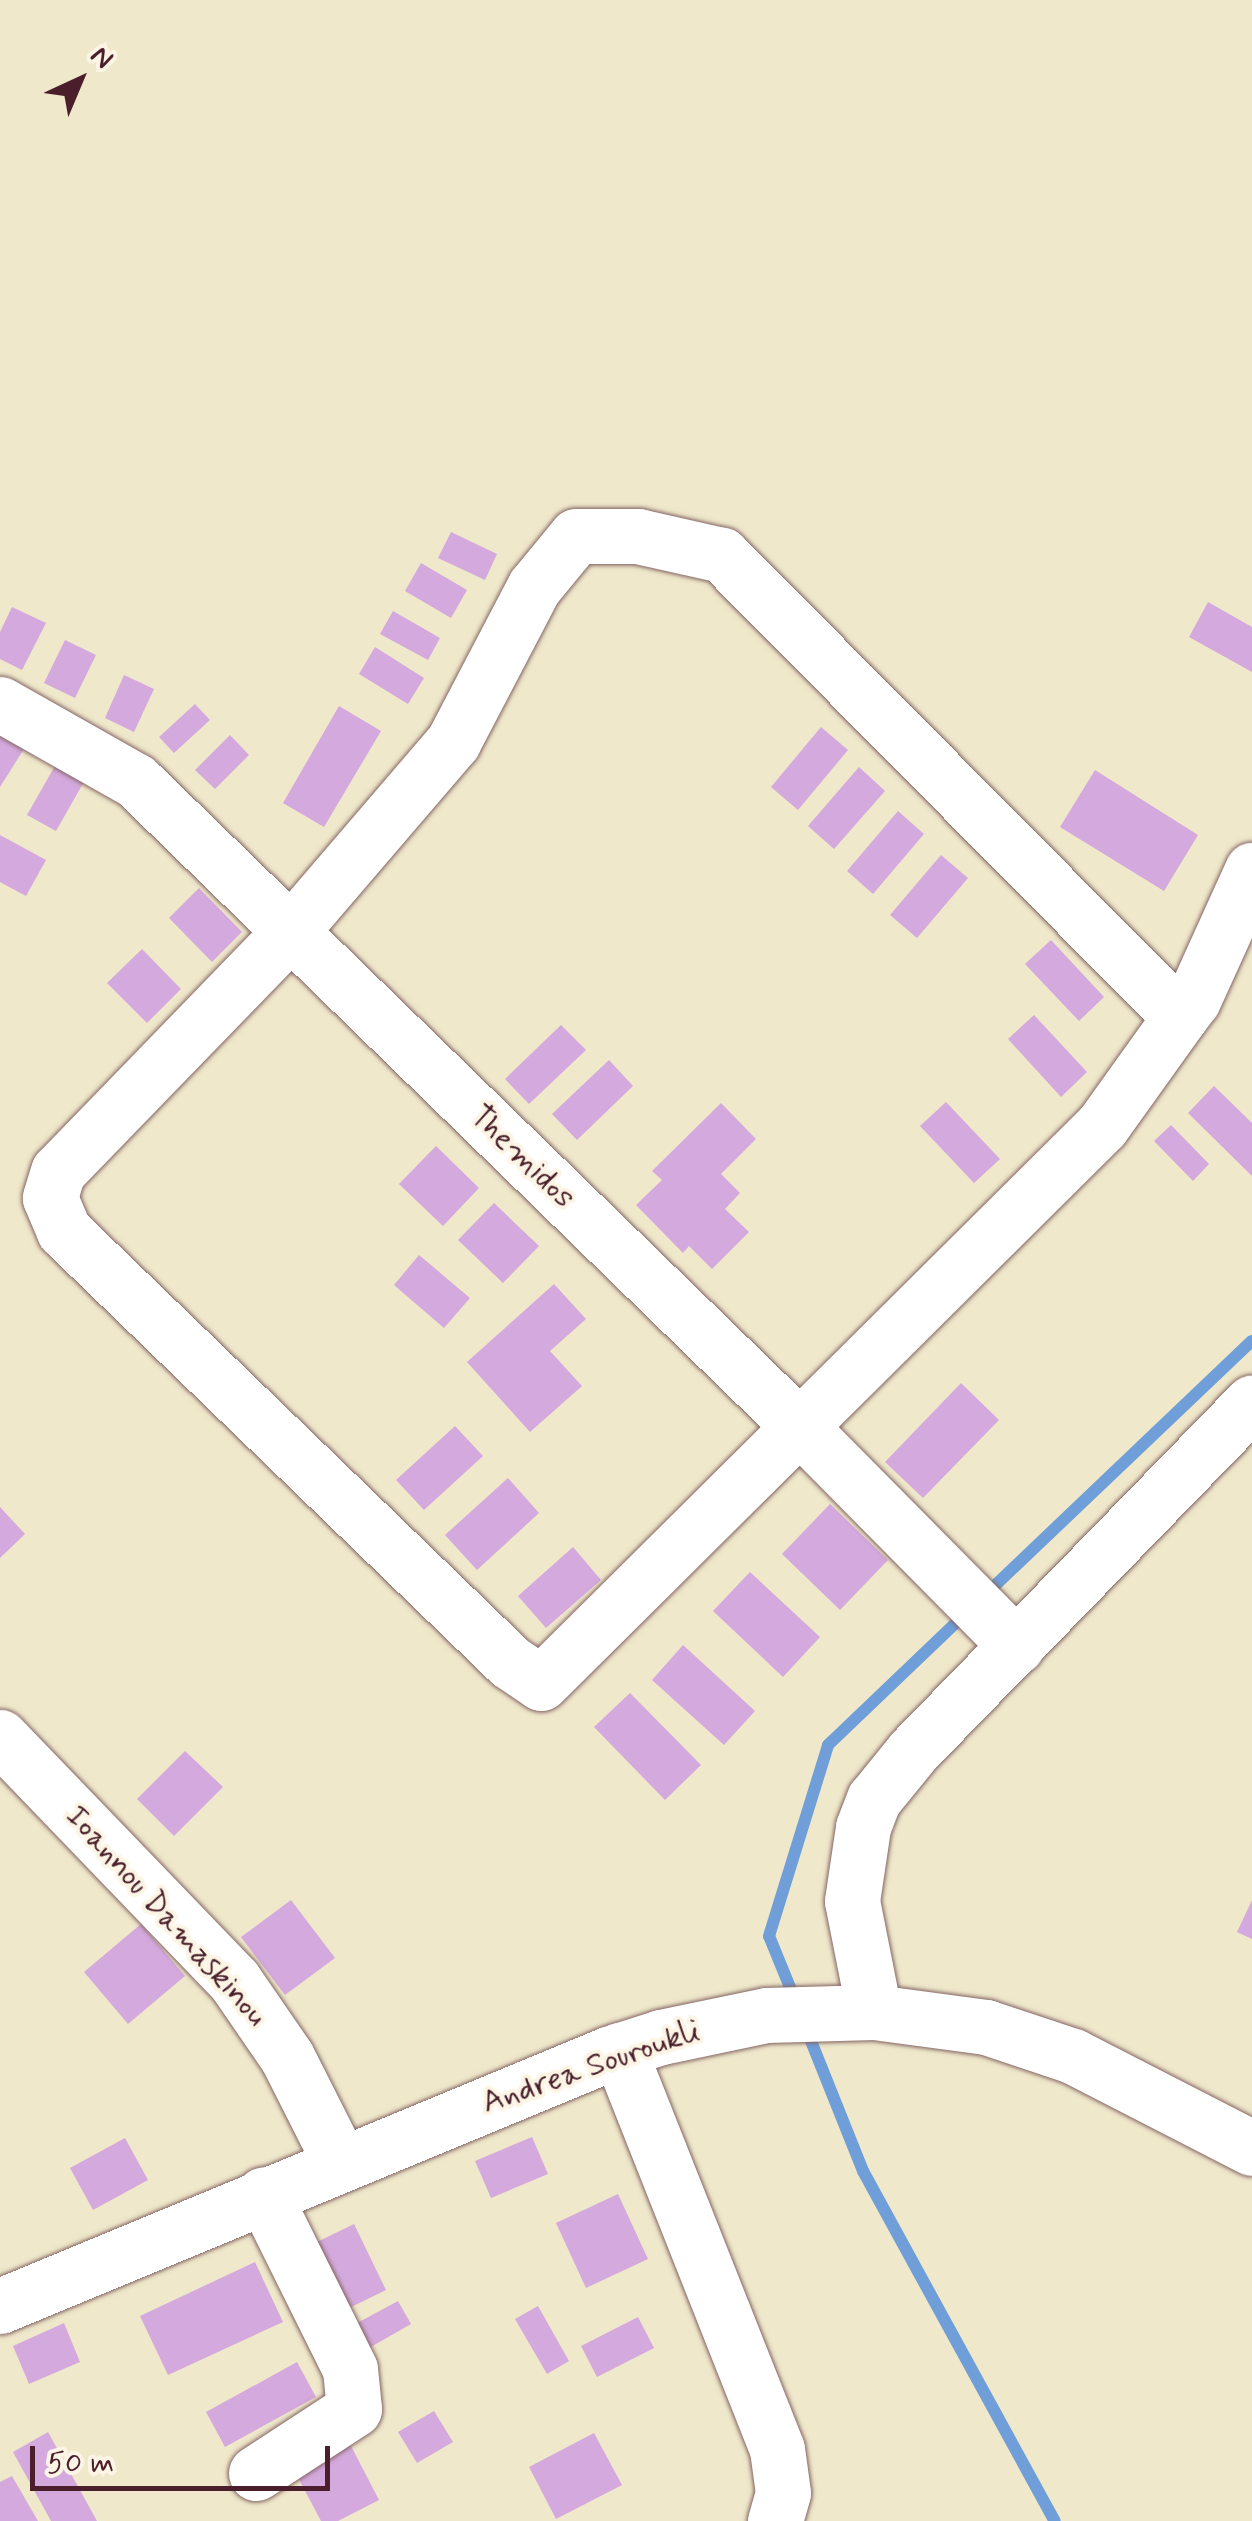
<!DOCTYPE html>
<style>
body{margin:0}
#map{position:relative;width:1252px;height:2521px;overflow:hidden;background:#efe8cb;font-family:Mynerve,sans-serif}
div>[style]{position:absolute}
.stream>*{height:12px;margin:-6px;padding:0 6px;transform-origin:6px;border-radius:6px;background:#6f9ed8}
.building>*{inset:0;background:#d4a9dd}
.roads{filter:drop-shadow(0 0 2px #846563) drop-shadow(0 0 2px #846563)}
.minor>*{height:55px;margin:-27.5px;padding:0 27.5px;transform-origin:27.5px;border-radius:27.5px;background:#fff}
.major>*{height:55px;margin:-27.5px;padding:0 27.5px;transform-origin:27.5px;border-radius:27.5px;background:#fff}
span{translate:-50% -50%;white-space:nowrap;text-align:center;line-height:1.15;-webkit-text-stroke:8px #fcf5e5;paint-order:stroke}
.street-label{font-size:32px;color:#4a1f2b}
.north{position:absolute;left:30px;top:30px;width:100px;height:100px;-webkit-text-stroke:8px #fcf5e5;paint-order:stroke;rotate:44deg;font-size:28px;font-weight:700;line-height:40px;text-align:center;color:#4a1f2b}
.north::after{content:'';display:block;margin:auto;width:35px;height:45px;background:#4a1f2b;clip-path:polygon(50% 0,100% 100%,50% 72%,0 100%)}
.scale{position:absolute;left:30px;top:2446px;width:300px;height:45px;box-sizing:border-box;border:5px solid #4a1f2b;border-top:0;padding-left:12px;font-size:30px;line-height:35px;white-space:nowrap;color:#4a1f2b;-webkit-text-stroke:8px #fcf5e5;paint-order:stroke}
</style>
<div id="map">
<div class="stream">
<i style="left:986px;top:1594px;width:367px;rotate:-43.6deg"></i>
<i style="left:796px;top:2002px;width:71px;rotate:-112.2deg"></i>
<i style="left:769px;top:1936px;width:200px;rotate:-72.8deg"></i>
<i style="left:828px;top:1745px;width:194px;rotate:-43.7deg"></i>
<i style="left:805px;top:2026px;width:156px;rotate:68.2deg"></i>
<i style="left:863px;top:2171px;width:399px;rotate:61.3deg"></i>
</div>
<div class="building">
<i style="clip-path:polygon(451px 532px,497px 554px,485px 580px,438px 558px)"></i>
<i style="clip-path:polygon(421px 563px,467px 590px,451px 618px,405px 591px)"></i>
<i style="clip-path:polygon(1208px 602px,1252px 627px,1252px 672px,1189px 637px)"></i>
<i style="clip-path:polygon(12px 607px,46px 623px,22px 670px,0 659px,0 632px)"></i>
<i style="clip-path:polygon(393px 611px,440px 638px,428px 660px,380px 634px)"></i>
<i style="clip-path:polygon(65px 640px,96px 655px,75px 698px,44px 683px)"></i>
<i style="clip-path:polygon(375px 647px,424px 678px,408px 704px,359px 674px)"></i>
<i style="clip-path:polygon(124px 675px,154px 689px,134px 732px,105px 718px)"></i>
<i style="clip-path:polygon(195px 704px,210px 720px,174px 753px,159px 737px)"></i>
<i style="clip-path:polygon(339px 706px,381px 731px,324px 827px,283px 803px)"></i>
<i style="clip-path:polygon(821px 727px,848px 750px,798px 810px,771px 787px)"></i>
<i style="clip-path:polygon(0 734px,24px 749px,0 787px)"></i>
<i style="clip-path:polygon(230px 735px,249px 755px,215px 789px,195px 770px)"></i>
<i style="clip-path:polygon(56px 764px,85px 780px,56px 831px,27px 815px)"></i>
<i style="clip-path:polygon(859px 767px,885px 791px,834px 849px,808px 826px)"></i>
<i style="clip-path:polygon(1095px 770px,1198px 835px,1164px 891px,1060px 827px)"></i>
<i style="clip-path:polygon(898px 811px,924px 834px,873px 894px,847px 871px)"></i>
<i style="clip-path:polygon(0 835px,46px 860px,26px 896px,0 882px)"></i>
<i style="clip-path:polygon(941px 855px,968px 878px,917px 938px,890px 915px)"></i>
<i style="clip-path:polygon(199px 888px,242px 932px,212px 962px,169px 918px)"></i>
<i style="clip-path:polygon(1051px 940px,1104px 997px,1079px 1021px,1025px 964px)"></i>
<i style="clip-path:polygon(142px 949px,181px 989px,147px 1023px,107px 983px)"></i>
<i style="clip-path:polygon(1034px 1015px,1087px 1072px,1061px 1097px,1008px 1039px)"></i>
<i style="clip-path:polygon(561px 1025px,586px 1050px,529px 1104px,505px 1079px)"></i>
<i style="clip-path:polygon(609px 1060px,633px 1086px,577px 1140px,552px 1114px)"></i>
<i style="clip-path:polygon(1214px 1086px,1252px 1123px,1252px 1176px,1188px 1113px)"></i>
<i style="clip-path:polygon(946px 1102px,1000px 1159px,974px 1183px,920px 1126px)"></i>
<i style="clip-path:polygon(721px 1103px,756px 1139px,721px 1174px,740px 1193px,725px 1209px,749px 1232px,712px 1269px,689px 1246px,683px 1253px,636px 1205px,662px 1180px,652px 1171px)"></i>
<i style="clip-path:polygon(1171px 1125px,1209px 1164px,1193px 1181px,1154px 1141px)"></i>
<i style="clip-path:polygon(436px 1146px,479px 1188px,443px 1226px,399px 1184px)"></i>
<i style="clip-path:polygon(494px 1203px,539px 1246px,503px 1283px,458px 1240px)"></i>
<i style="clip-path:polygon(419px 1255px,470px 1298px,444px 1328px,394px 1285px)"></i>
<i style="clip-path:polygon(554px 1284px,586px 1319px,550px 1351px,582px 1386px,530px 1432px,467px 1362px)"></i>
<i style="clip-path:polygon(961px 1383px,999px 1420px,923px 1498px,885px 1462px)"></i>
<i style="clip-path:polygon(455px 1426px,483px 1456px,424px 1510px,396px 1480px)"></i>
<i style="clip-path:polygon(508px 1478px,539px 1513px,477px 1570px,445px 1535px)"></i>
<i style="clip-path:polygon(830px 1504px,888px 1560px,840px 1610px,782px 1554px)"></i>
<i style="clip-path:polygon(0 1507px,25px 1534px,0 1558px)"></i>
<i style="clip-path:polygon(573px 1547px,601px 1580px,546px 1628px,518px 1596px)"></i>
<i style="clip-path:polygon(750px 1572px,820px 1637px,783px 1677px,713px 1611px)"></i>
<i style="clip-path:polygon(683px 1645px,755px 1711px,724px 1745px,652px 1680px)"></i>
<i style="clip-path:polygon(630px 1693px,701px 1765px,665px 1800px,594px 1727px)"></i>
<i style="clip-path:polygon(185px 1751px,223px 1787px,174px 1836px,137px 1799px)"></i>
<i style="clip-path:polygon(291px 1900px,335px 1958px,285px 1995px,241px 1937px)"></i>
<i style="clip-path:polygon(1252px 1900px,1252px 1939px,1237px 1932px)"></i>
<i style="clip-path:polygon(141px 1924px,185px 1976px,128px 2024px,84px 1972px)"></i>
<i style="clip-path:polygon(532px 2137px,548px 2174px,491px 2198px,475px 2161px)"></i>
<i style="clip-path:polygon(125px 2138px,148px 2180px,93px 2210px,70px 2168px)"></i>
<i style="clip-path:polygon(618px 2194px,648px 2259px,586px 2288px,556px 2223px)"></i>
<i style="clip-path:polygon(354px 2224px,386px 2290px,347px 2309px,315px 2243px)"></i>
<i style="clip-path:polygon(255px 2262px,283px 2322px,168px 2375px,140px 2316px)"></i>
<i style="clip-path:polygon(398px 2301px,411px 2324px,362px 2352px,348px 2328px)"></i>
<i style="clip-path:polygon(538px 2306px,569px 2361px,547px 2374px,515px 2319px)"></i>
<i style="clip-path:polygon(638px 2317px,654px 2348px,597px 2377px,581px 2346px)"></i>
<i style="clip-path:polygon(64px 2323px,80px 2362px,29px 2384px,13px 2346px)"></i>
<i style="clip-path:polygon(297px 2362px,316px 2397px,225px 2447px,206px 2412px)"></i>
<i style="clip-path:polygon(434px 2411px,453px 2442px,417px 2463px,398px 2432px)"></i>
<i style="clip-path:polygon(48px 2432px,97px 2521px,51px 2521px,13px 2452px)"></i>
<i style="clip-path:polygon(594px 2433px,622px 2485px,556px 2519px,529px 2467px)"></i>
<i style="clip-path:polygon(349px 2442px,379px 2500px,338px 2521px,321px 2521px,294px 2470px)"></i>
<i style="clip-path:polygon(12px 2476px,38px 2521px,0 2521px,0 2482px)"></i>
</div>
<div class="roads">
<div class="minor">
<i style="left:0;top:704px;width:156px;rotate:29.5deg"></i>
<i style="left:136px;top:781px;width:924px;rotate:44.21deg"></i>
<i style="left:798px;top:1425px;width:311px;rotate:45.3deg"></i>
<i style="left:1180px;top:1017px;width:651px;rotate:-134.75deg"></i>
<i style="left:722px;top:555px;width:86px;rotate:-167.3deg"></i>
<i style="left:638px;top:536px;width:62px;rotate:180deg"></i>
<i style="left:576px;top:536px;width:66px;rotate:129.5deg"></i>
<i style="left:534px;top:587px;width:175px;rotate:117.6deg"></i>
<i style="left:453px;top:742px;width:250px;rotate:130.6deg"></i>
<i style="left:290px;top:932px;width:333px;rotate:134.1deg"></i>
<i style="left:58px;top:1171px;width:28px;rotate:107deg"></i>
<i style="left:50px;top:1198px;width:36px;rotate:67deg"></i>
<i style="left:64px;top:1231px;width:620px;rotate:44.02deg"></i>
<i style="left:510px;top:1662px;width:37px;rotate:34deg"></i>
<i style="left:541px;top:1683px;width:791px;rotate:-44.8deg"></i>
<i style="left:1102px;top:1126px;width:134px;rotate:-54.4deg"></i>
<i style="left:1180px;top:1017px;width:21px;rotate:-53deg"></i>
<i style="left:1193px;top:1000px;width:143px;rotate:-65.6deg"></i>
<i style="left:0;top:1737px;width:337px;rotate:46.1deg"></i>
<i style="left:234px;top:1980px;width:93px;rotate:55.5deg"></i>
<i style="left:287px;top:2057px;width:118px;rotate:63.2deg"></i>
<i style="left:874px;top:2012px;width:113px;rotate:-101.2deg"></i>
<i style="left:852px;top:1901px;width:75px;rotate:-81.5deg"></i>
<i style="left:863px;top:1827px;width:30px;rotate:-69deg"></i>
<i style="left:874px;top:1799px;width:62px;rotate:-50.9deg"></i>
<i style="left:913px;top:1751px;width:486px;rotate:-45.8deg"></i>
<i style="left:619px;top:2050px;width:429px;rotate:68.4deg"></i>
<i style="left:777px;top:2449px;width:44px;rotate:82.2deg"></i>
<i style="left:783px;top:2493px;width:29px;rotate:106deg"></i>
<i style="left:256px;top:2473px;width:117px;rotate:-33.1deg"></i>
<i style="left:354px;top:2409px;width:40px;rotate:-95.7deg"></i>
<i style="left:350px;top:2369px;width:195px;rotate:-116.4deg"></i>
</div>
<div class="major">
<i style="left:0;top:2306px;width:658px;rotate:-22.51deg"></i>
<i style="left:608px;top:2054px;width:56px;rotate:-17.8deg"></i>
<i style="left:661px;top:2037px;width:107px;rotate:-11.8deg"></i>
<i style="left:766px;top:2015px;width:108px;rotate:-1.6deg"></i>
<i style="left:874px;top:2012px;width:113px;rotate:7.6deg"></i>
<i style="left:986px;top:2027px;width:92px;rotate:18.4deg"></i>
<i style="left:1073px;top:2056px;width:201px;rotate:27.2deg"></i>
</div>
</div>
<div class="street-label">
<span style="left:522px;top:1157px;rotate:44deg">Themidos</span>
<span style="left:166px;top:1916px;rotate:48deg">Ioannou Damaskinou</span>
<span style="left:591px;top:2067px;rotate:-19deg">Andrea Souroukli</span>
</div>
<div class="north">N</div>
<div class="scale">50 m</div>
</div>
